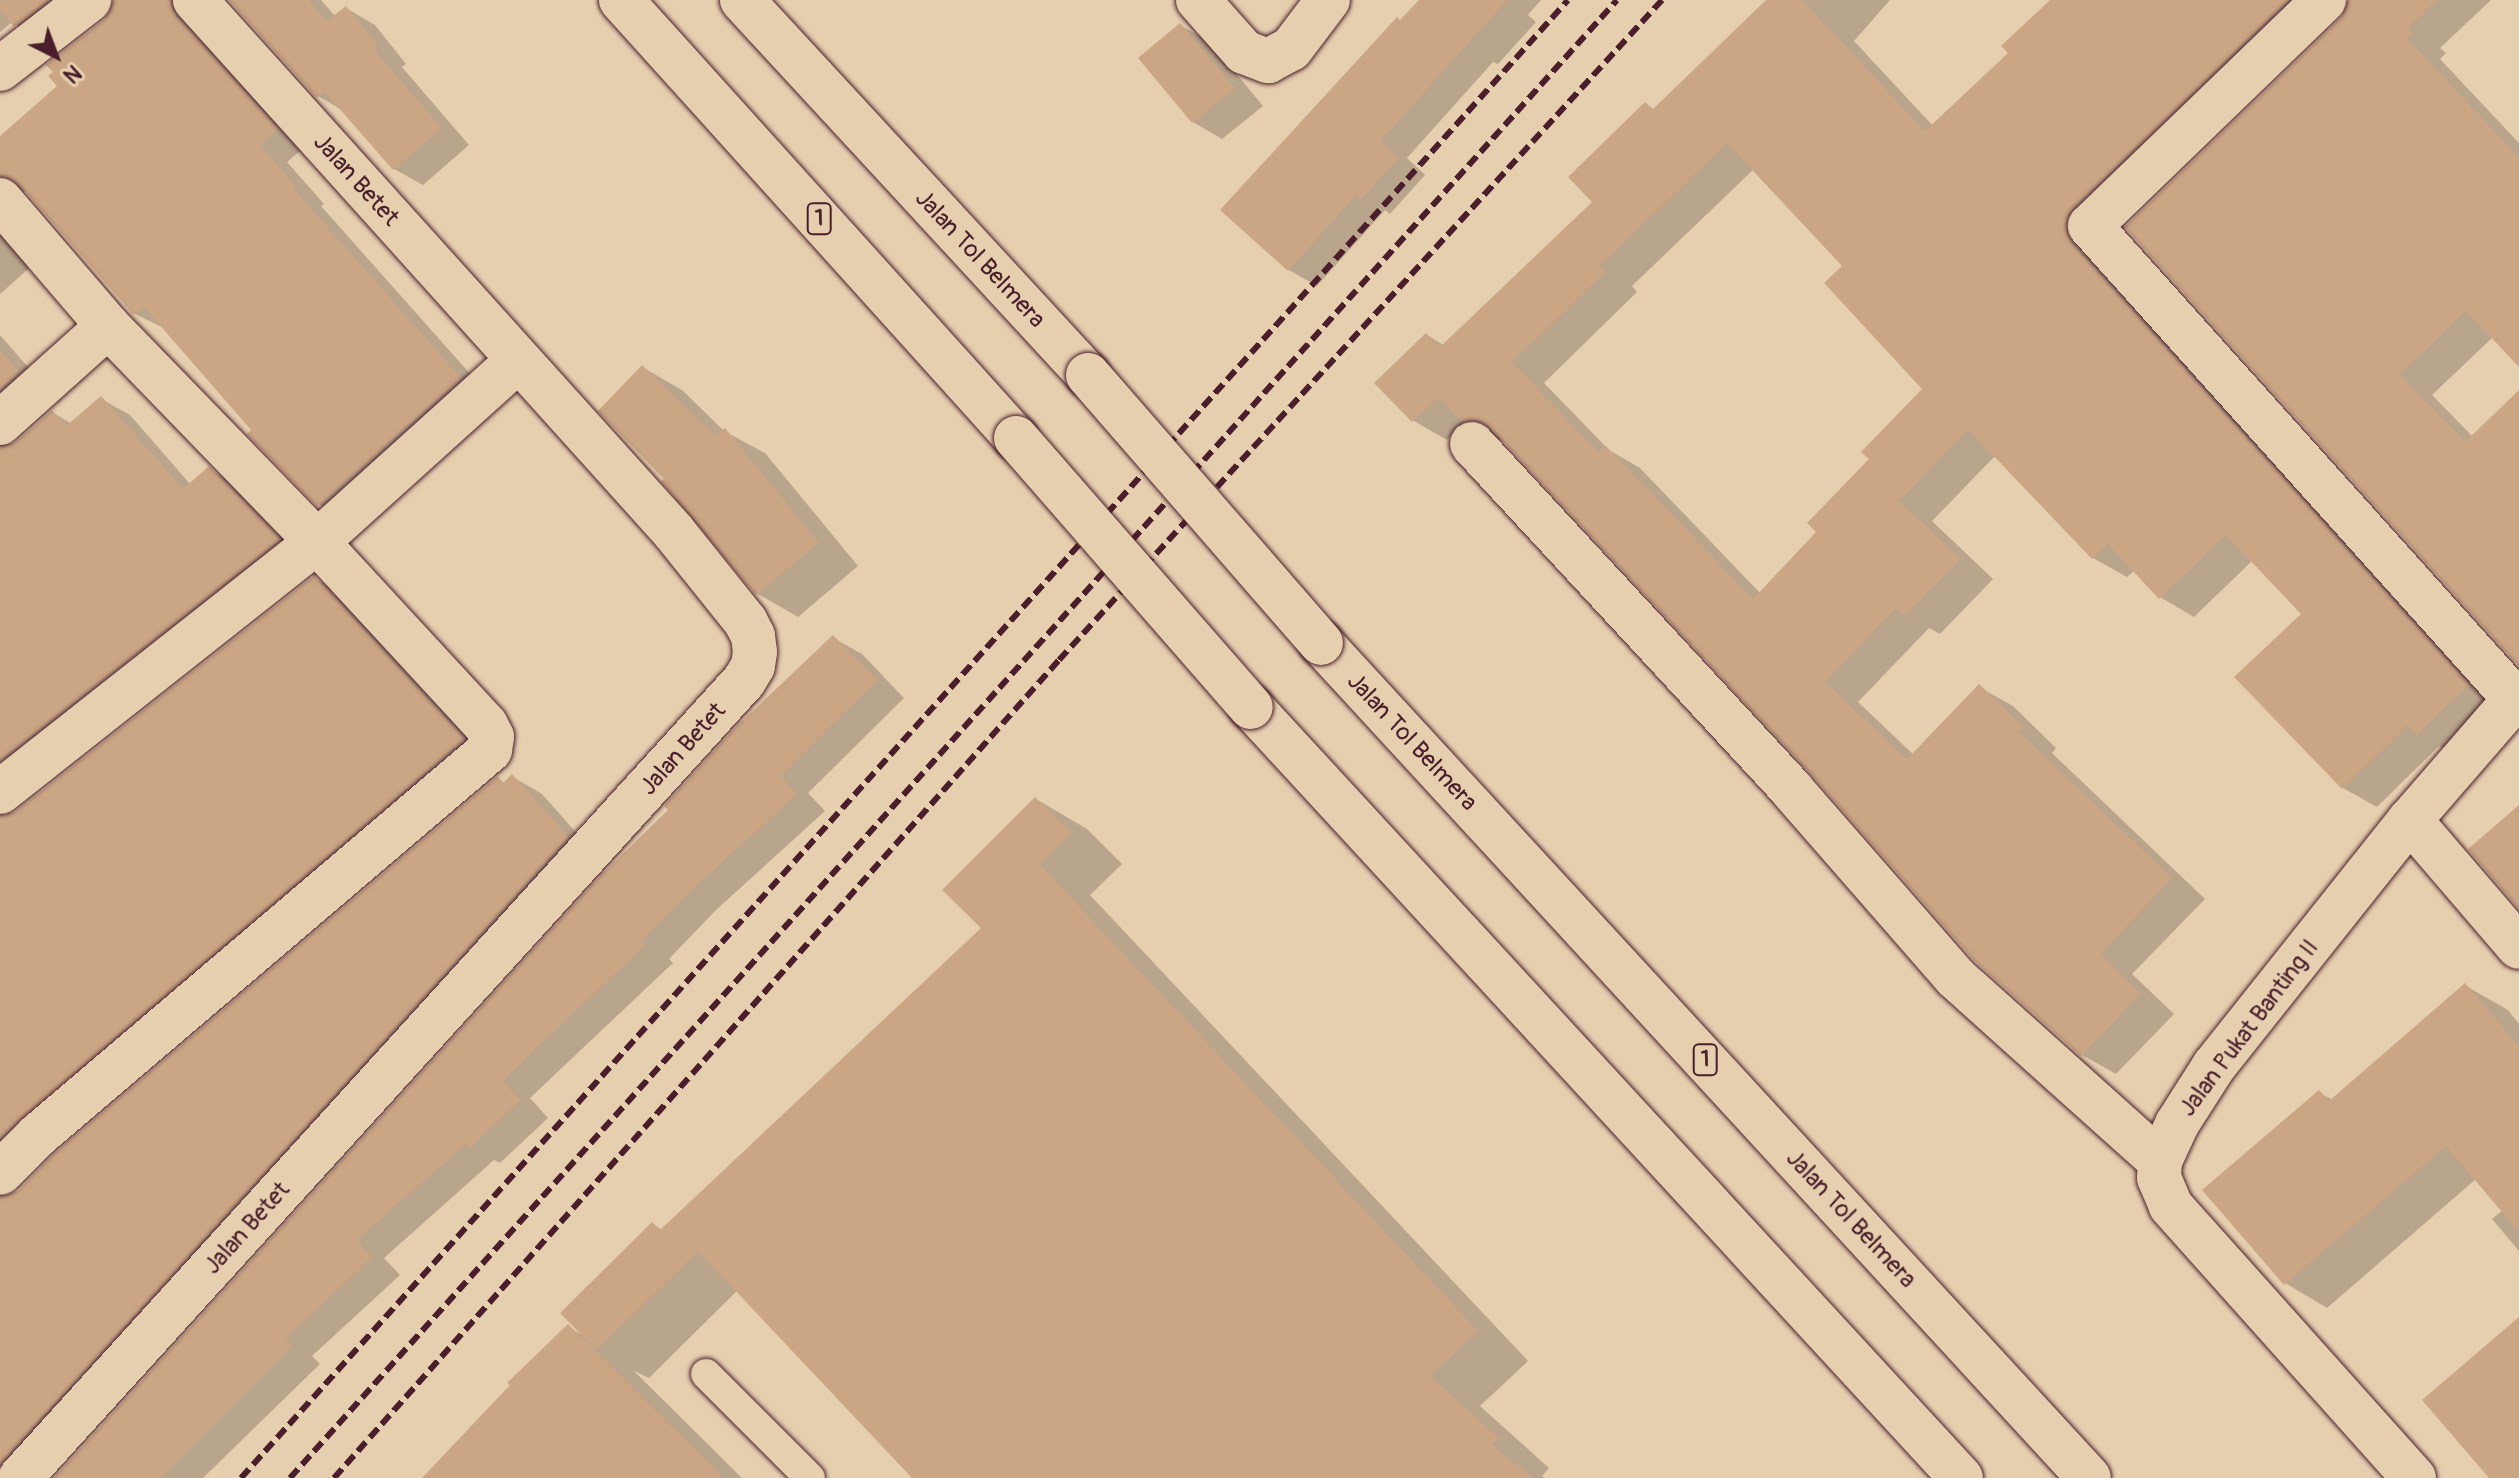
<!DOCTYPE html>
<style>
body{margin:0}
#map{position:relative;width:2519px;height:1478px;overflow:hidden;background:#e6cfaf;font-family:Pangolin,sans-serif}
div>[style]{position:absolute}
.shadow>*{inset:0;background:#0003}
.building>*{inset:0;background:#cba684}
.roads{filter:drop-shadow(0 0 2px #4a1f2b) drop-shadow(0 0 2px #4a1f2b)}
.service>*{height:30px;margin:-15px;padding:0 15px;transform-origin:15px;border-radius:15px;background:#e6cfaf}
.minor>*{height:44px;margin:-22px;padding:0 22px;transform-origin:22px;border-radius:22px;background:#e6cfaf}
.motorway>*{height:44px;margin:-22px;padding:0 22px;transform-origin:22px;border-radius:22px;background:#e6cfaf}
.rail>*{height:6px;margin-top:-3px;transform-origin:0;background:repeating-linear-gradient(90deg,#4a1f2b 0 12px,transparent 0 18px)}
.bridges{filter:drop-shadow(0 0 2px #4a1f2b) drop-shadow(0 0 2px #4a1f2b)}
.motorway-bridge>*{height:44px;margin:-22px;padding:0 22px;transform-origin:22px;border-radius:22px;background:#e6cfaf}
span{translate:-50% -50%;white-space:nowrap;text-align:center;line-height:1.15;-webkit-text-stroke:8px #e6cfaf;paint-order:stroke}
.shield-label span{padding:2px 6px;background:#e6cfaf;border:2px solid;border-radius:6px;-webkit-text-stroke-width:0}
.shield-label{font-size:22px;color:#4a1f2b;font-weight:700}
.street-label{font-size:24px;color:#4a1f2b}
.north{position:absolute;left:16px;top:16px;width:80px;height:80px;-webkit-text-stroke:6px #e6cfaf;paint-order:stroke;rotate:138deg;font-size:22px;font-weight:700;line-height:32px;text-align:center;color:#4a1f2b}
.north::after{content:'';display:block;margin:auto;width:28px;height:36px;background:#4a1f2b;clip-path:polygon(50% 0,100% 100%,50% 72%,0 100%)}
</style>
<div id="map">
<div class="shadow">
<i style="clip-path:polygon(0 0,98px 0,44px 42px,12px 22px,0 32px)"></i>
<i style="clip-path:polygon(115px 0,206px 0,305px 147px,287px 162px,324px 204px,321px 206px,489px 395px,347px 521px,318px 504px,166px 329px,135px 314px,26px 191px,14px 197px,34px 264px,0 294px,0 138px,60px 86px,106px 21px)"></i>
<i style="clip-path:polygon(231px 0,321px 0,335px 16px,346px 8px,375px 25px,406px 64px,402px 67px,469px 145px,423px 185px,394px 169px,344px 111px,318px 96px)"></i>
<i style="clip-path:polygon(1422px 0,1541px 0,1528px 15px,1536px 22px,1498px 64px,1493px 62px,1407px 158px,1425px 175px,1390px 214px,1385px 210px,1317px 286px,1289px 270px,1402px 22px)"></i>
<i style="clip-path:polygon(evenodd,1778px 0,1890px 0,1854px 41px,1933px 126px,2011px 54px,2054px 0,2342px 0,2106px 227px,2501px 705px,2451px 753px,2439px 746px,2377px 807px,2343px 788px,2304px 614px,2253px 560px,2194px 617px,2160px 597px,2135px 570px,2127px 577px,2093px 558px,1996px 455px,1932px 521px,1993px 579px,1940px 634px,1929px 628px,1858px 702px,1914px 755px,1979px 687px,2013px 706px,2056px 748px,2052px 753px,2205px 899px,2132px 974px,2174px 1014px,2116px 1074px,2082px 1055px,1812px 772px,1505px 439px,1498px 440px,1466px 422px,1447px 440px,1414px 421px,1377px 383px,1427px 335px,1445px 346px,1595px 202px,1646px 104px,1655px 110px,1778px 0,1754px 169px,1845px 266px,1925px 389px,1819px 532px,1761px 594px,1640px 468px,1609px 450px,1544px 383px,1637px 292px,1632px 286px,1754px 169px)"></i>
<i style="clip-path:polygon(2350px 0,2491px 0,2440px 48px,2446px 53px,2440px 59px,2519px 143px,2519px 364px,2493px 337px,2432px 395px,2473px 437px,2519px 391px,2519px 659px,2128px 227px,2343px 19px)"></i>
<i style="clip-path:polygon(1180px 25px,1210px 42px,1263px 106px,1222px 139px,1193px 122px)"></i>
<i style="clip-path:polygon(0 335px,47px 389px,5px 431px,6px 450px,52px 412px,72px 424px,101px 399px,130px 415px,191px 485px,209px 469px,238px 486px,307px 557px,4px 813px,6px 818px,16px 813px,314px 578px,344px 595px,492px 756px,5px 1183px,4px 1197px,19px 1192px,498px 779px,505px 783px,513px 777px,542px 794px,596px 855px,0 1478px)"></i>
<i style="clip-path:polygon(642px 367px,682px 390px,724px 431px,765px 453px,858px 566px,798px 617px,758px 594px,664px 481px,667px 479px)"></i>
<i style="clip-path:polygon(833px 638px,862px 654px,904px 698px,808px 793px,825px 811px,716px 910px,669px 959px,673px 963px,530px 1098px,548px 1118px,500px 1163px,494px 1160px,384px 1258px,400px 1275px,312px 1356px,320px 1364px,203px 1478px,56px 1478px)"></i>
<i style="clip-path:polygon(1036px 799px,1087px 829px,1122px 864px,1090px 895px,1528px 1361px,1480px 1406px,1549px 1468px,1542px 1476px,1545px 1478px,915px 1478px,738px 1290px,649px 1378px,634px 1371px,742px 1478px,425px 1478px,568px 1327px,584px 1336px,652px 1224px,662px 1230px,983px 928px)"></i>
<i style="clip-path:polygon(2466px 986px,2508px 1010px,2519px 1024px,2519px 1251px,2492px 1219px,2503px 1210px,2476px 1179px,2327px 1308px,2285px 1283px,2320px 1093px,2333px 1100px)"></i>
</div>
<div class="building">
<i style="clip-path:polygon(0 0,48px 0,14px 27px,0 10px)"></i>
<i style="clip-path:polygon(113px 0,171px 0,176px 17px,278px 129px,260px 144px,296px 186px,294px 189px,461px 378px,317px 506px,247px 434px,251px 430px,144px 307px,134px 315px,19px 184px,0 176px,0 136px,57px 86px,48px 76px,53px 72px,46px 65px,104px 20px)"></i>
<i style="clip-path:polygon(229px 0,309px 0,327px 21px,346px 6px,379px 46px,374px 50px,442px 128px,393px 170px,324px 91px,317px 98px)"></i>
<i style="clip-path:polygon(1419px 0,1507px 0,1380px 141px,1399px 158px,1361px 199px,1356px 195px,1288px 271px,1220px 210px,1397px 17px,1400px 20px)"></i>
<i style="clip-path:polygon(evenodd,1766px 0,1802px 0,1925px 131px,2008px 53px,2001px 46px,2050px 0,2288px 0,2073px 208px,2066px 220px,2066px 232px,2071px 243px,2469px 685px,2416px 735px,2407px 725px,2342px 789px,2234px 677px,2301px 614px,2226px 535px,2159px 599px,2108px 544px,2092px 559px,1968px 429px,1899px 501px,1961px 559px,1905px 616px,1896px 608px,1825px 682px,1907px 759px,1979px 684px,2024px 728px,2019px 732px,2172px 878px,2100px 954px,2141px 993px,2081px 1056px,1974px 960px,1810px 773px,1490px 427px,1479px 420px,1462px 422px,1439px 397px,1412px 422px,1374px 383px,1426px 333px,1440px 347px,1592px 202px,1568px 177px,1645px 102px,1653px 109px,1766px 0,1727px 143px,1842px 266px,1824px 283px,1922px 389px,1861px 452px,1869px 459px,1807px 523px,1816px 532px,1753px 599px,1606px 446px,1599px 453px,1512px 362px,1605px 272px,1599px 266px,1727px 143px)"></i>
<i style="clip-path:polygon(2348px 0,2437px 0,2408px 27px,2413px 33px,2407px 39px,2519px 157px,2519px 367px,2466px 311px,2400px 374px,2465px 442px,2519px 390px,2519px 666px,2125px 227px,2341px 18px)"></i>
<i style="clip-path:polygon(1180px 23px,1235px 88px,1192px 123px,1138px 58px)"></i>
<i style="clip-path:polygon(0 350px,19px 372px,0 389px)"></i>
<i style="clip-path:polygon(642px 365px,715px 436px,725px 428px,819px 543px,756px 595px,661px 481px,664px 479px,598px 411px)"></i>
<i style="clip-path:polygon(101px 396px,183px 489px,209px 466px,280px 540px,0 760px,0 447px,17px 442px,52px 410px,66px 426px)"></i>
<i style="clip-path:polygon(314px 576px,464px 739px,0 1138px,0 816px,15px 812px)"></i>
<i style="clip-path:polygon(833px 635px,877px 680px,780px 776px,797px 794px,687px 894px,641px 941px,645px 945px,502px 1081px,520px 1100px,470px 1148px,466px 1144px,356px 1240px,372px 1257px,285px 1339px,292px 1346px,160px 1478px,54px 1478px,601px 875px,668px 810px,664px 806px,736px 727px)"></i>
<i style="clip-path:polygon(512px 774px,568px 837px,0 1464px,0 1197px,18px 1191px,54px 1154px,498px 776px,503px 783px)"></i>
<i style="clip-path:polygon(1035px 797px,1072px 833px,1040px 865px,1478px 1331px,1430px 1376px,1499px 1438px,1492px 1445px,1533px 1478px,912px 1478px,698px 1251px,596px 1350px,560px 1313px,652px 1222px,660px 1230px,981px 928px,942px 890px)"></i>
<i style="clip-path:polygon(2519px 805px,2519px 909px,2468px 849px)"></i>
<i style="clip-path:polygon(2465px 983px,2519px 1046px,2519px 1232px,2446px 1146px,2284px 1285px,2202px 1190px,2319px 1090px,2329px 1101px)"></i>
<i style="clip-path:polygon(2519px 1317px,2519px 1478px,2489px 1478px,2422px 1400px)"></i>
<i style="clip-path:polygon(568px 1324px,723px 1478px,422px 1478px,510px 1385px,507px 1383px)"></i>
</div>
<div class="roads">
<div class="service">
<i style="left:706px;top:1374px;width:147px;rotate:45deg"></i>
</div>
<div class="minor">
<i style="left:1198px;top:0;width:69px;rotate:48.5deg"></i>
<i style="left:1244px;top:52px;width:26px;rotate:21deg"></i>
<i style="left:1268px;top:61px;width:26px;rotate:-28deg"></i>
<i style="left:1291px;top:49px;width:61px;rotate:-52.9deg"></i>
<i style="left:2324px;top:0;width:325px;rotate:136deg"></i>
<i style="left:2090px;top:226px;width:634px;rotate:48.07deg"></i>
<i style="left:0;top:69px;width:113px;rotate:-37.8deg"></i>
<i style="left:0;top:200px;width:166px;rotate:49.4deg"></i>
<i style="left:108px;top:326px;width:301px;rotate:45.9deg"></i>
<i style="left:317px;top:542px;width:249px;rotate:47.3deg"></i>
<i style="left:486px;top:725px;width:13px;rotate:63deg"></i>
<i style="left:492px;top:737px;width:13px;rotate:99deg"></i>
<i style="left:490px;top:750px;width:595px;rotate:139.57deg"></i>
<i style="left:37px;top:1136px;width:52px;rotate:135deg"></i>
<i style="left:0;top:423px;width:145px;rotate:-41.9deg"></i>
<i style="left:1472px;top:444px;width:471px;rotate:47.2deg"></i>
<i style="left:1792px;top:790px;width:249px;rotate:48.9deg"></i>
<i style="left:1956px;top:978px;width:274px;rotate:41.9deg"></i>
<i style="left:0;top:792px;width:404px;rotate:-38.3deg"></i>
<i style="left:317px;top:542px;width:270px;rotate:-42.1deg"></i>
<i style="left:2410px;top:820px;width:167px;rotate:49.4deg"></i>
<i style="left:20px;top:1478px;width:1077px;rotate:-47.75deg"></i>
<i style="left:744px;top:681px;width:17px;rotate:-59deg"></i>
<i style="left:753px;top:666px;width:14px;rotate:-82deg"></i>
<i style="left:755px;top:652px;width:16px;rotate:-97deg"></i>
<i style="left:753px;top:636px;width:16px;rotate:-117deg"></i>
<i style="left:746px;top:622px;width:115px;rotate:-128.7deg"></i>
<i style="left:674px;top:532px;width:716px;rotate:-132deg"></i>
<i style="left:2414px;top:1478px;width:365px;rotate:-131.8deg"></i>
<i style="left:2171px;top:1206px;width:30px;rotate:-113deg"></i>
<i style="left:2159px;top:1178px;width:17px;rotate:-87deg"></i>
<i style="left:2160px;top:1161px;width:41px;rotate:-65.3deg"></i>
<i style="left:2177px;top:1124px;width:69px;rotate:-57.5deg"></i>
<i style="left:2214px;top:1066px;width:315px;rotate:-51.5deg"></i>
<i style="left:2410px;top:820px;width:167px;rotate:-49.1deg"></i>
</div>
<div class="motorway">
<i style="left:621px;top:0;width:590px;rotate:47.96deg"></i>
<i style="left:742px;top:0;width:510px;rotate:47.3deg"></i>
<i style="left:1321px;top:643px;width:1134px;rotate:47.39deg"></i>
<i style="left:1251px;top:707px;width:1048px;rotate:47.36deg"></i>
</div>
</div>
<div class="rail">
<i style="left:241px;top:1478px;width:1986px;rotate:-48.08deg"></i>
<i style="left:290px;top:1478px;width:1986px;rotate:-48.08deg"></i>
<i style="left:334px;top:1478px;width:1093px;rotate:-48.45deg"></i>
<i style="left:1059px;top:660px;width:894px;rotate:-47.58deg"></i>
</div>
<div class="bridges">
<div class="motorway-bridge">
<i style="left:1088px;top:375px;width:355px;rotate:49deg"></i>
<i style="left:1016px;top:438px;width:357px;rotate:48.9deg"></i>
</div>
</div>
<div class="shield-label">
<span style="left:819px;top:219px">1</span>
<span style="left:1705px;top:1060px">1</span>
</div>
<div class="street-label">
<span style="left:356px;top:180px;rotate:48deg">Jalan Betet</span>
<span style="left:980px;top:259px;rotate:47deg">Jalan Tol Belmera</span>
<span style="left:1412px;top:742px;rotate:47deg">Jalan Tol Belmera</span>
<span style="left:683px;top:749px;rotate:-48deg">Jalan Betet</span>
<span style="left:2249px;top:1028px;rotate:-53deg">Jalan Pukat Banting II</span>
<span style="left:1851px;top:1219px;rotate:47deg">Jalan Tol Belmera</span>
<span style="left:247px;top:1228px;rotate:-48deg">Jalan Betet</span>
</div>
<div class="north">N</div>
</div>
